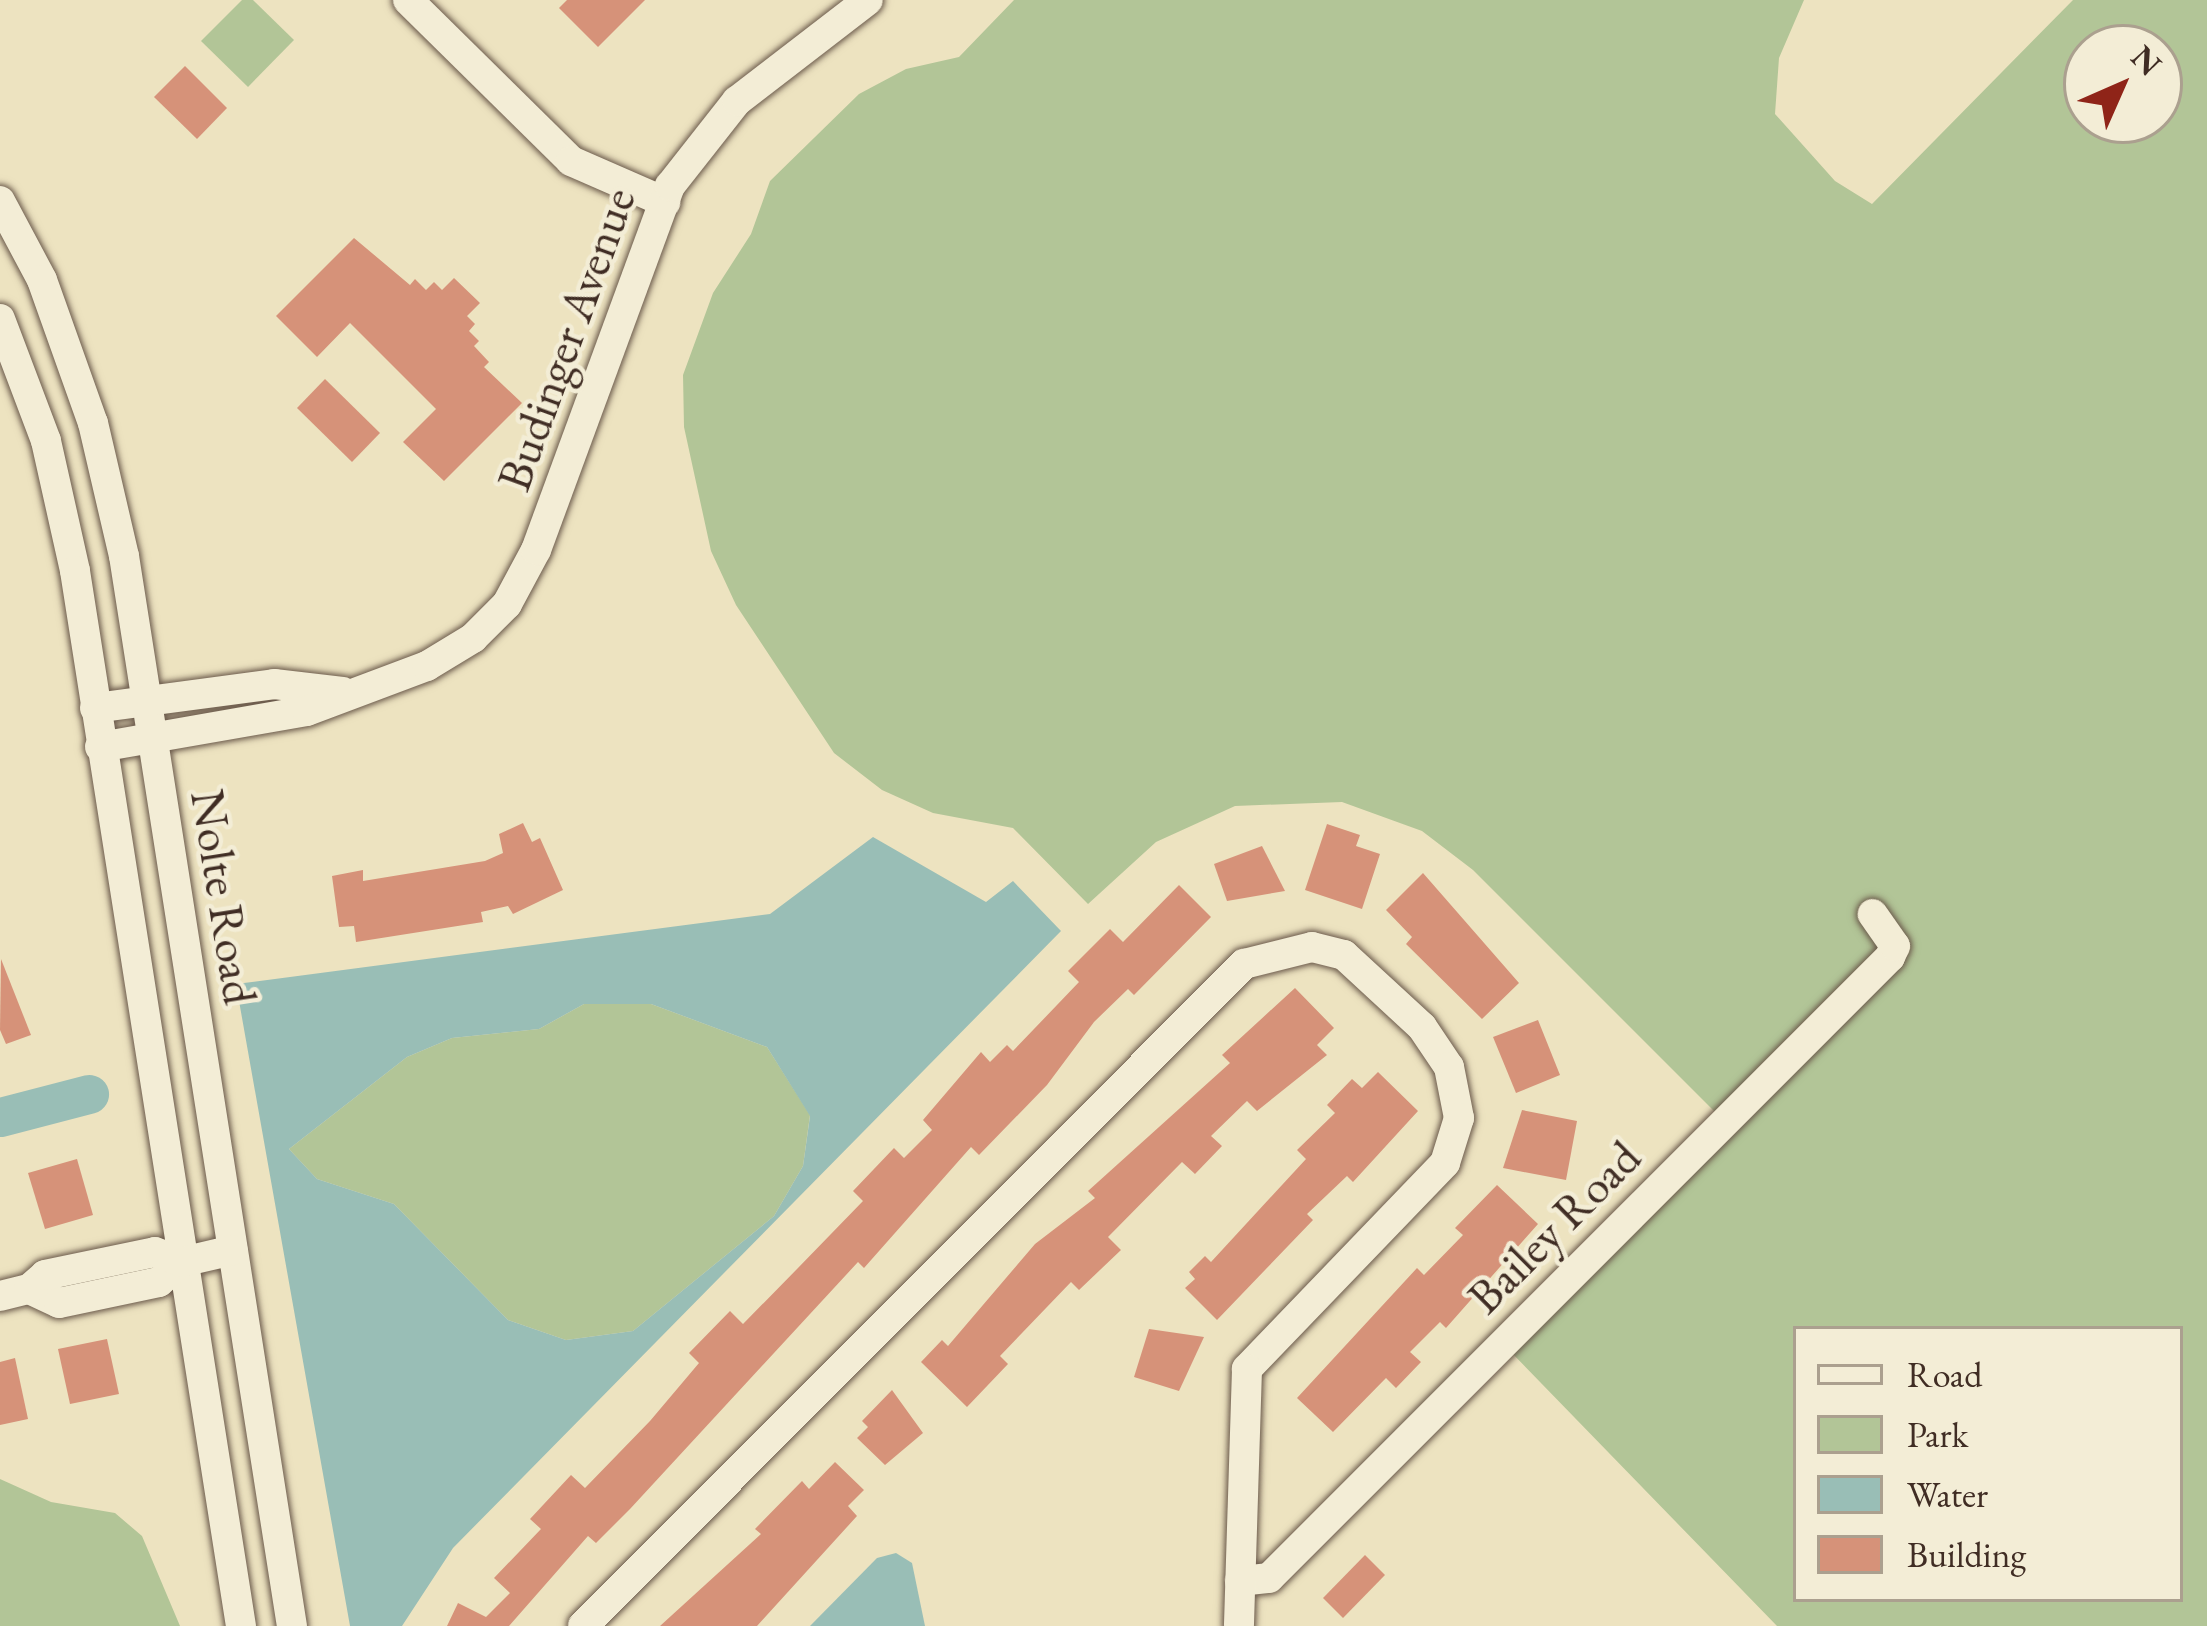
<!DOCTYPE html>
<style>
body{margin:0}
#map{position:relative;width:2207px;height:1626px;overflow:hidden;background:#ede3c0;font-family:"EB Garamond",serif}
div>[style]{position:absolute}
.green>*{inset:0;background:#b2c597}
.water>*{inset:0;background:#99beb6}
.river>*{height:39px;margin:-19.5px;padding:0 19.5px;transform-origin:19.5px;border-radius:19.5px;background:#99beb6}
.building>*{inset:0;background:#d69279}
.roads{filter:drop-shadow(0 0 3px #6b5a4b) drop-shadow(0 0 3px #6b5a4b)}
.minor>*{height:30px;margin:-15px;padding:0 15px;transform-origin:15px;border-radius:15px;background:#f3edd6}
span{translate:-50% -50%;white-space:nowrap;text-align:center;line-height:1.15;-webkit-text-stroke:9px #f3edd6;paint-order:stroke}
.street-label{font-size:48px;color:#402d24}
.legend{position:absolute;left:1793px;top:1326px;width:390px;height:276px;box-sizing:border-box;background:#f3edd6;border:3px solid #aba08f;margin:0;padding:15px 21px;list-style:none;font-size:36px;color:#402d24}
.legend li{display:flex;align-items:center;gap:24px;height:60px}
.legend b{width:60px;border:3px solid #aba08f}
.north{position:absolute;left:2063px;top:24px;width:120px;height:120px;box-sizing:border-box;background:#f3edd6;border:3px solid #aba08f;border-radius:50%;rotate:45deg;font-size:33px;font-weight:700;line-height:48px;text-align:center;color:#402d24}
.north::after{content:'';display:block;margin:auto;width:42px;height:54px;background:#8f2418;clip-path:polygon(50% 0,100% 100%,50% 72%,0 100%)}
</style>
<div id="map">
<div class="green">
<i style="clip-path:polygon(242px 0,253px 0,294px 40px,248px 87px,201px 41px)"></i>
<i style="clip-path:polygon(evenodd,1014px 0,1804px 0,1779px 58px,1775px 114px,1835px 181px,1872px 204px,2073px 0,2207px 0,2207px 1626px,1777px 1626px,1509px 1350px,1715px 1112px,1473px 870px,1422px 831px,1342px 802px,1235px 806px,1156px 842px,1088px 904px,1013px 828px,933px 813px,882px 790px,834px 753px,736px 605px,711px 551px,684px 427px,683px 375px,713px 293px,751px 234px,770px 181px,859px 94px,906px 69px,959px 57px,1014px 0,2087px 48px,2159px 48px,2159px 120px,2087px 120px,2087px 48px,1014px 0,1796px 1329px,2180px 1329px,2180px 1599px,1796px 1599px,1796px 1329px)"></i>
<i style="clip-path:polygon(584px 1004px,651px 1004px,767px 1047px,810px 1115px,803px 1166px,774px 1216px,633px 1331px,566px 1340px,508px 1320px,394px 1204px,317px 1179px,289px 1149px,407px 1057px,452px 1038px,539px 1029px)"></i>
<i style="clip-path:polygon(0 1479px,51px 1502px,115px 1513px,142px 1536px,180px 1626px,0 1626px)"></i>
</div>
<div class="water">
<i style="clip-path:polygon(evenodd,873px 837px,986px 902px,1013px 881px,1061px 931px,453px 1548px,402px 1626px,350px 1626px,236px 984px,770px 914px,873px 837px,584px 1004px,651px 1004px,767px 1047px,810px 1116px,803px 1166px,774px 1216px,633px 1331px,566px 1340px,508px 1320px,394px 1204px,317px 1179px,289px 1149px,407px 1057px,452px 1038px,539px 1029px,584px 1004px)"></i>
<i style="clip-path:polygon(896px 1553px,912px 1563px,925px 1626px,810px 1626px,877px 1558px)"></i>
</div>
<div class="river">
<i style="left:0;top:1117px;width:92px;rotate:-14.5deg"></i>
</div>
<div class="building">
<i style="clip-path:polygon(567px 0,645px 0,598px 47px,559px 8px)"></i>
<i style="clip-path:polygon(185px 66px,227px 108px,197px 139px,154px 97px)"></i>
<i style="clip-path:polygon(354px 238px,410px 285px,415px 279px,426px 290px,434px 282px,442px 290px,454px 278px,480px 303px,467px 316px,475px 324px,469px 331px,479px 341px,474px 346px,489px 362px,484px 367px,522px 403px,444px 481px,403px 442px,436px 409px,350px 323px,317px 357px,276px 316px)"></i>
<i style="clip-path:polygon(325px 379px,380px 433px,352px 462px,297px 408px)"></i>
<i style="clip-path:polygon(523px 823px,532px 842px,540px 838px,563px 890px,513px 914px,508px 906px,481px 912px,483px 922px,356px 942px,354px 926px,339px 927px,332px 876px,363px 870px,363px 881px,485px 861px,503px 853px,499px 834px)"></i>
<i style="clip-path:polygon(1327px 824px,1360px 835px,1356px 846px,1380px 854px,1362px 909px,1305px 890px)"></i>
<i style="clip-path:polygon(1262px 846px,1285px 891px,1227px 901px,1214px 864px)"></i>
<i style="clip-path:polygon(1423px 873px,1519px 983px,1482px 1019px,1406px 944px,1412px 937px,1386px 910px)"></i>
<i style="clip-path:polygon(1179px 885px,1211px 917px,1134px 995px,1128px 989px,1094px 1022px,1047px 1085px,979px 1155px,971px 1147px,864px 1268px,858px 1262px,630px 1509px,596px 1543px,588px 1536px,509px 1626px,447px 1626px,458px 1603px,486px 1617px,510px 1593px,494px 1578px,541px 1529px,530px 1519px,571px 1475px,585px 1488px,650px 1421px,699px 1363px,689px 1353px,730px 1311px,743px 1324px,797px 1269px,863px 1201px,853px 1191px,894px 1148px,904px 1158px,932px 1130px,923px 1120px,981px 1052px,990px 1062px,1007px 1045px,1013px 1051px,1079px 982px,1068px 971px,1110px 929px,1123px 942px)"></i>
<i style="clip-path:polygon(1px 959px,31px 1035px,6px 1044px,0 1030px)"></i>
<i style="clip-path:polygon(1295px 988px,1334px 1028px,1317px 1045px,1327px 1055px,1257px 1111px,1247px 1101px,1211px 1136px,1222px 1146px,1195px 1174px,1182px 1162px,1108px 1237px,1121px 1250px,1079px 1290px,1071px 1282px,1000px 1356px,1008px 1364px,967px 1407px,921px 1362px,942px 1340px,948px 1346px,1035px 1244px,1095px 1198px,1088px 1191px,1230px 1063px,1222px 1055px)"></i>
<i style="clip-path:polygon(1538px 1020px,1560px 1075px,1516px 1093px,1493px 1037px)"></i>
<i style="clip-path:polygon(1378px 1072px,1418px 1111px,1353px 1182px,1347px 1176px,1307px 1214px,1313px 1220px,1217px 1320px,1185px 1288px,1195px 1279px,1189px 1272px,1205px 1256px,1211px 1262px,1306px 1159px,1297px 1150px,1335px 1113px,1327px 1105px,1352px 1079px,1362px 1088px)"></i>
<i style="clip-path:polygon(1522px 1110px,1577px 1121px,1566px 1180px,1503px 1168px)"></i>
<i style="clip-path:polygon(77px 1159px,93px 1215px,45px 1229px,28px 1173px)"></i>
<i style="clip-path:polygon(1497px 1185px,1538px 1224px,1446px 1328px,1440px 1322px,1410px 1352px,1421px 1362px,1396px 1388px,1386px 1378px,1333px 1432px,1297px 1398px,1417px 1268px,1424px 1275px,1463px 1235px,1455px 1228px)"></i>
<i style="clip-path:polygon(1149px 1329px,1204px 1337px,1179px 1391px,1134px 1377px)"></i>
<i style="clip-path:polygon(107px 1339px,119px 1394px,70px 1404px,58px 1349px)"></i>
<i style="clip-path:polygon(15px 1358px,28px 1419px,0 1425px,0 1362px)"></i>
<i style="clip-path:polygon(892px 1390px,923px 1433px,885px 1465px,857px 1438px,868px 1427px,862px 1421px)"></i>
<i style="clip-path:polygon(835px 1462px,864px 1490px,848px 1506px,857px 1516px,757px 1626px,660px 1626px,761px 1534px,755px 1529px,802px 1481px,809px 1489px)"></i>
<i style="clip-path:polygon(1365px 1555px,1385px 1575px,1343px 1618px,1323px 1598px)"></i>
</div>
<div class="roads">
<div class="minor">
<i style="left:408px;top:0;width:229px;rotate:44.6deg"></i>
<i style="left:571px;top:161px;width:103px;rotate:23.6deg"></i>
<i style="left:0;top:201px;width:89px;rotate:62deg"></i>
<i style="left:42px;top:280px;width:152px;rotate:70.4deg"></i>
<i style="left:93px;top:423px;width:137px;rotate:76.9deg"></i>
<i style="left:124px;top:556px;width:1083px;rotate:81.08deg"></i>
<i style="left:0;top:319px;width:130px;rotate:69.3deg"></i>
<i style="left:46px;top:441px;width:133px;rotate:77.4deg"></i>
<i style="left:75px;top:571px;width:1068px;rotate:81.06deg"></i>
<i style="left:95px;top:708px;width:181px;rotate:-7.6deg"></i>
<i style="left:274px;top:684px;width:69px;rotate:6.6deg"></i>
<i style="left:100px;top:747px;width:210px;rotate:-9.9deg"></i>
<i style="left:307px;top:711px;width:128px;rotate:-20.6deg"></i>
<i style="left:427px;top:666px;width:54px;rotate:-31.3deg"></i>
<i style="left:473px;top:638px;width:48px;rotate:-45deg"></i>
<i style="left:507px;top:604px;width:61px;rotate:-61.8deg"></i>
<i style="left:536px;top:550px;width:388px;rotate:-69.8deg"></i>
<i style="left:670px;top:186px;width:108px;rotate:-51.8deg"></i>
<i style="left:737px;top:101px;width:165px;rotate:-37.6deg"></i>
<i style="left:29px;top:1289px;width:33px;rotate:25deg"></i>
<i style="left:59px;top:1303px;width:102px;rotate:-11.9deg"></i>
<i style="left:159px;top:1282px;width:30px;rotate:-41deg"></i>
<i style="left:182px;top:1262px;width:52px;rotate:-13.2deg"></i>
<i style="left:0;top:1296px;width:30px;rotate:-14deg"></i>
<i style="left:29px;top:1289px;width:21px;rotate:-41deg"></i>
<i style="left:45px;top:1275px;width:112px;rotate:-11.8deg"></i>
<i style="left:155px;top:1252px;width:29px;rotate:20deg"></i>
<i style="left:1240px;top:1581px;width:29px;rotate:-6deg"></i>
<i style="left:1269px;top:1578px;width:878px;rotate:-45deg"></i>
<i style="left:1890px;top:957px;width:12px;rotate:-66deg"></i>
<i style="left:1895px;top:946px;width:39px;rotate:-125deg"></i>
<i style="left:583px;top:1626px;width:936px;rotate:-45.04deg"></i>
<i style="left:1244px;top:964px;width:70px;rotate:-14deg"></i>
<i style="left:1312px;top:947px;width:33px;rotate:14deg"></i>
<i style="left:1344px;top:955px;width:106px;rotate:42.7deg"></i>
<i style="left:1422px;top:1027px;width:48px;rotate:56deg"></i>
<i style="left:1449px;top:1067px;width:52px;rotate:78.9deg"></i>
<i style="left:1459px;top:1118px;width:47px;rotate:107.3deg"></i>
<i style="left:1445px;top:1163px;width:286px;rotate:133.9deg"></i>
<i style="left:1247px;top:1369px;width:257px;rotate:91.8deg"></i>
</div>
</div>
<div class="street-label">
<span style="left:566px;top:339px;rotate:-70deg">Budinger Avenue</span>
<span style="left:224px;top:897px;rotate:81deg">Nolte Road</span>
<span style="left:1554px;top:1227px;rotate:-45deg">Bailey Road</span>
</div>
<ul class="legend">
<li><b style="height:15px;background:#f3edd6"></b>Road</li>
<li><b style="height:33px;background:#b2c597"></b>Park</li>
<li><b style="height:33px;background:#99beb6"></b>Water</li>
<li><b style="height:33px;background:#d69279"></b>Building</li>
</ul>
<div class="north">N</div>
</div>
